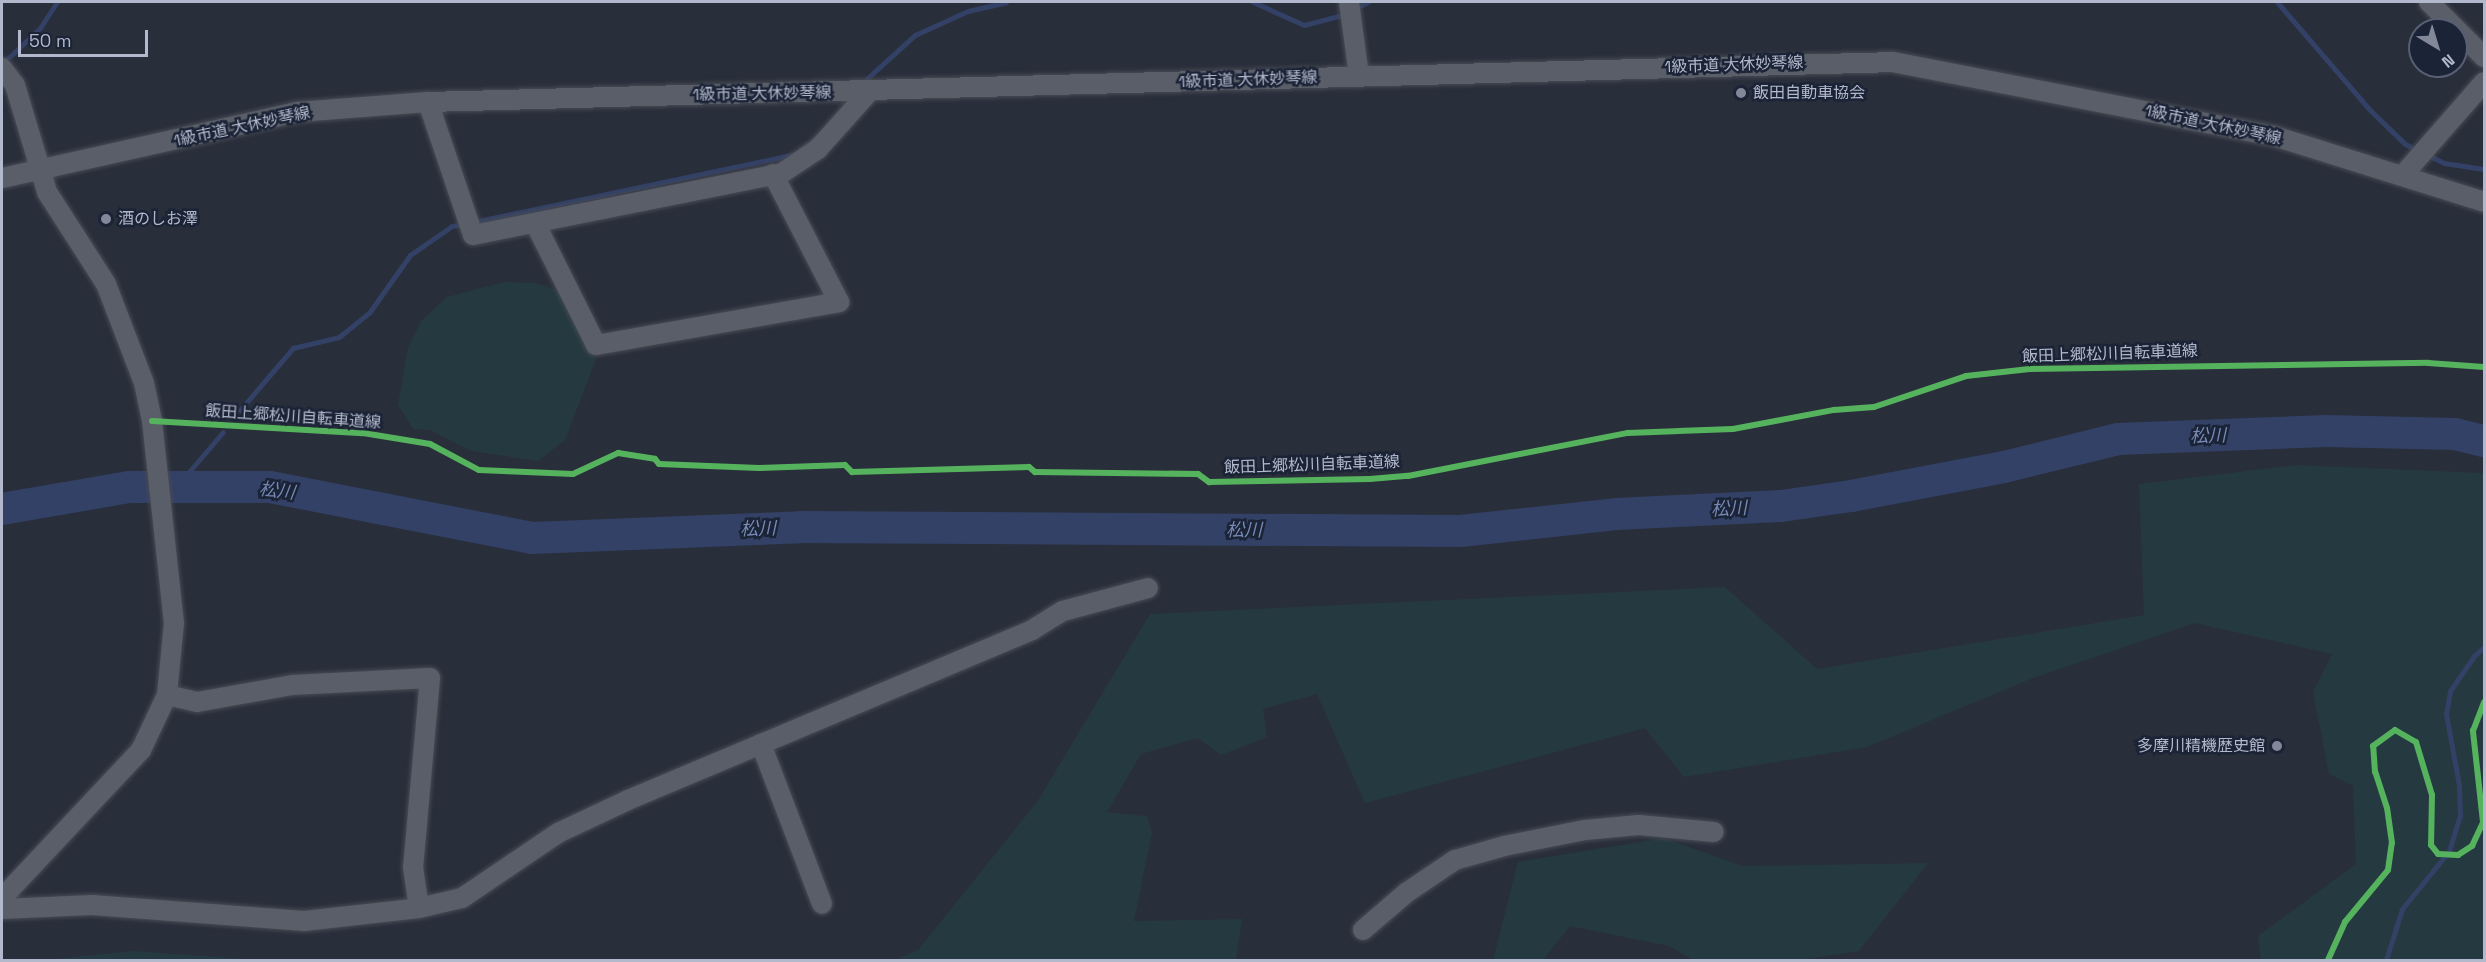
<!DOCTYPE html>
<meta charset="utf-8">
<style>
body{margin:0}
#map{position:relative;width:2486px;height:962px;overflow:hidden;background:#292e3b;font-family:"Space Grotesk","Noto Sans JP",sans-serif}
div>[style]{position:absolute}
.green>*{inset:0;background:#253941}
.stream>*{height:5px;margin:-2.5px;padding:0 2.5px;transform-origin:2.5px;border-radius:2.5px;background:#334166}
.river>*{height:32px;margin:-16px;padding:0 16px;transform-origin:16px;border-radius:16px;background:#334166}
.roads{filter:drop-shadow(0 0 2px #474b54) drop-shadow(0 0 2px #474b54)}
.minor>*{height:20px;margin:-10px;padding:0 10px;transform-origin:10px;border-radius:10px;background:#5a5e68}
.cycleway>*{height:6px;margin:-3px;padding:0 3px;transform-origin:3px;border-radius:3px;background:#56b35d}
.dots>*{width:16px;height:16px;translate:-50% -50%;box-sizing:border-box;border:3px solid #1b2336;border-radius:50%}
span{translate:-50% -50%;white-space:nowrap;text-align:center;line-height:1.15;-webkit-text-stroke:5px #1b2336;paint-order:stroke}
.street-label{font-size:16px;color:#b3b9cc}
.poi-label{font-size:16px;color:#b3b9cc}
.left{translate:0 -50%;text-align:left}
.right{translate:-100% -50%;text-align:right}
.water-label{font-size:18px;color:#778ab6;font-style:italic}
.frame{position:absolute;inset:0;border:3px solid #b3b9cc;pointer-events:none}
.north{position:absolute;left:2408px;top:18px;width:60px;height:60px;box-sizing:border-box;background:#1b2336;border:2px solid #585f72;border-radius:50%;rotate:142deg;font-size:16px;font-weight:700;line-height:24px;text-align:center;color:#b3b9cc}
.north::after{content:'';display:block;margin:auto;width:21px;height:27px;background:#838899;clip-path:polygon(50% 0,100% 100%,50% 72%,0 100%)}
.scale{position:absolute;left:18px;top:30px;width:130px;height:27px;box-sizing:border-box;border:3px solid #b3b9cc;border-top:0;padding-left:8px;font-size:18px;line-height:21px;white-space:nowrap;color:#b3b9cc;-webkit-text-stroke:4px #1b2336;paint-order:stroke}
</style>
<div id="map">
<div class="green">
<i style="clip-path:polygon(505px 282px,536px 283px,562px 292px,596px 359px,565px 440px,538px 461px,471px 451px,430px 430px,413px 429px,398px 405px,408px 347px,421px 321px,447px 297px)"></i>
<i style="clip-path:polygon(2296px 465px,2484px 473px,2484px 960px,2261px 960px,2258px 936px,2356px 864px,2353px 786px,2329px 774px,2313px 692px,2332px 654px,2195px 623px,2033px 678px,1867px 747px,1684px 777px,1645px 728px,1365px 803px,1317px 694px,1263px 709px,1267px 737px,1221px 755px,1198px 738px,1141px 754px,1107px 812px,1147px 816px,1152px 833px,1134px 921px,1242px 919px,1236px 960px,895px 960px,918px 950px,1037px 802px,1150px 614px,1725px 587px,1817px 669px,2144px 615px,2139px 484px)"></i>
<i style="clip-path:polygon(1664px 838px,1742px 866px,1928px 863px,1859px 951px,1800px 960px,1693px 960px,1669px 946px,1570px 926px,1543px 960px,1493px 960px,1518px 862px)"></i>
<i style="clip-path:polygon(133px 951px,258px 960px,44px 960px)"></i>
</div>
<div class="stream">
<i style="left:1253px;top:2px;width:56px;rotate:24.3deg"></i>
<i style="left:1304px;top:25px;width:43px;rotate:-14.7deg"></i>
<i style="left:2277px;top:2px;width:141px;rotate:49.3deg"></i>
<i style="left:2369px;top:109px;width:50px;rotate:44.2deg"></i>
<i style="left:2405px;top:144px;width:43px;rotate:26deg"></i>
<i style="left:2444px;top:163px;width:40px;rotate:8.5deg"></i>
<i style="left:1354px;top:9px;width:16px;rotate:-27deg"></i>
<i style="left:3px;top:63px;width:51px;rotate:-43.4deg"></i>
<i style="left:40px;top:28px;width:31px;rotate:-57deg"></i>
<i style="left:862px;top:83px;width:72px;rotate:-42.2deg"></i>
<i style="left:915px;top:35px;width:58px;rotate:-24.4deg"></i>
<i style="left:968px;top:11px;width:39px;rotate:-13deg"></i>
<i style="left:473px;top:222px;width:311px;rotate:-11.9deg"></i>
<i style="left:777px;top:158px;width:18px;rotate:-13deg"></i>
<i style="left:795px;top:154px;width:31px;rotate:-38deg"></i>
<i style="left:240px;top:410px;width:82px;rotate:-49.5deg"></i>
<i style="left:293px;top:348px;width:47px;rotate:-13.4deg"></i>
<i style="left:339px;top:337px;width:38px;rotate:-39deg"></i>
<i style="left:369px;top:313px;width:71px;rotate:-54.7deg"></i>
<i style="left:410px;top:255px;width:51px;rotate:-34.6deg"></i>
<i style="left:452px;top:226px;width:12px;rotate:-9deg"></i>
<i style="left:176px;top:487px;width:72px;rotate:-49.5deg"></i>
<i style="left:2386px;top:960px;width:53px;rotate:-72.6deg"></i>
<i style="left:2402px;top:909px;width:75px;rotate:-51deg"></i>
<i style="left:2449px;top:851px;width:37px;rotate:-73deg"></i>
<i style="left:2460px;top:816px;width:31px;rotate:-92deg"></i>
<i style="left:2459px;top:785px;width:72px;rotate:-100.4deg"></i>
<i style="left:2446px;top:714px;width:23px;rotate:-80deg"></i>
<i style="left:2450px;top:691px;width:42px;rotate:-55.6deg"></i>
<i style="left:2474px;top:656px;width:13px;rotate:-42deg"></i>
</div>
<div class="river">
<i style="left:2px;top:509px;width:129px;rotate:-9.8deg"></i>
<i style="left:129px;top:487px;width:141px"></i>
<i style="left:270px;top:487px;width:267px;rotate:11deg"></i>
<i style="left:532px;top:538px;width:269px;rotate:-2.3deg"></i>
<i style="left:801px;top:527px;width:659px;rotate:0.35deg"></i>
<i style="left:1460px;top:531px;width:157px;rotate:-6.2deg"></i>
<i style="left:1616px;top:514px;width:165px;rotate:-2.8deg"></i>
<i style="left:1781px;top:506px;width:71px;rotate:-8.1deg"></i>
<i style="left:1851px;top:496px;width:156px;rotate:-10.7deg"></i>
<i style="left:2004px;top:467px;width:117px;rotate:-13.8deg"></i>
<i style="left:2118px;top:439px;width:208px;rotate:-2.2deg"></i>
<i style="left:2326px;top:431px;width:129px;rotate:1.3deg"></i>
<i style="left:2455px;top:434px;width:30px;rotate:14deg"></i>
</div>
<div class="roads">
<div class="minor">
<i style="left:1349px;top:2px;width:75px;rotate:82.3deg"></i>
<i style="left:2429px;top:2px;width:78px;rotate:45deg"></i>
<i style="left:2px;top:68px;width:21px;rotate:53deg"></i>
<i style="left:15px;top:85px;width:112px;rotate:73.3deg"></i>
<i style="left:47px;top:192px;width:109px;rotate:57.3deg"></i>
<i style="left:106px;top:284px;width:106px;rotate:69deg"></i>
<i style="left:144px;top:383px;width:39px;rotate:78deg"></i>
<i style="left:152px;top:421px;width:203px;rotate:83.8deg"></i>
<i style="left:174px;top:623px;width:72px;rotate:95.6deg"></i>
<i style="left:167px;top:695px;width:61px;rotate:115.3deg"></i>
<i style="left:141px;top:750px;width:203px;rotate:133.2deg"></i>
<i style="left:428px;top:102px;width:140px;rotate:71.3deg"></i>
<i style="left:473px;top:235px;width:315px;rotate:-11.3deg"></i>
<i style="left:782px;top:173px;width:43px;rotate:-33.7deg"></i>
<i style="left:818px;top:149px;width:76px;rotate:-48.2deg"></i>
<i style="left:2403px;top:175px;width:123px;rotate:-48.9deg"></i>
<i style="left:2px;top:178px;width:303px;rotate:-12.6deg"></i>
<i style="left:298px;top:112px;width:130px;rotate:-4.4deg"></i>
<i style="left:428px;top:102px;width:1466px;rotate:-1.56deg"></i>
<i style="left:1893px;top:62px;width:388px;rotate:11deg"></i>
<i style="left:2274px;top:136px;width:220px;rotate:17.4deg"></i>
<i style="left:536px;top:225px;width:134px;rotate:63.4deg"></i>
<i style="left:596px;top:345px;width:247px;rotate:-10deg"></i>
<i style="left:839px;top:302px;width:144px;rotate:-117.3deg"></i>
<i style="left:167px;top:695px;width:31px;rotate:13deg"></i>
<i style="left:197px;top:702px;width:97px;rotate:-10.1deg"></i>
<i style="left:292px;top:685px;width:138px;rotate:-2.9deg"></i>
<i style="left:430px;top:678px;width:190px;rotate:95.1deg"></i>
<i style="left:413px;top:867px;width:41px;rotate:81.7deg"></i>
<i style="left:761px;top:744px;width:171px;rotate:69.1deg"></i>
<i style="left:2px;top:909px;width:90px;rotate:-2.5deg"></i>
<i style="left:92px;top:905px;width:213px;rotate:4.3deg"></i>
<i style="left:304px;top:921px;width:116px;rotate:-6.4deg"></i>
<i style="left:419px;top:908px;width:44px;rotate:-13.1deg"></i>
<i style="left:462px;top:898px;width:116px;rotate:-34.1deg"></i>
<i style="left:558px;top:833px;width:77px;rotate:-25.2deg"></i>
<i style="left:628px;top:800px;width:438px;rotate:-22.8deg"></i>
<i style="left:1032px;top:630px;width:36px;rotate:-32deg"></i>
<i style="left:1063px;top:611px;width:88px;rotate:-15.1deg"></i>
<i style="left:1363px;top:930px;width:57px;rotate:-40.7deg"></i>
<i style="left:1406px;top:893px;width:59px;rotate:-34deg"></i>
<i style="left:1455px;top:860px;width:51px;rotate:-15.9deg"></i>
<i style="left:1504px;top:846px;width:83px;rotate:-11.2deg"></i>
<i style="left:1585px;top:830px;width:54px;rotate:-5.3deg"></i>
<i style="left:1639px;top:825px;width:75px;rotate:5.3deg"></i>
</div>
</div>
<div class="cycleway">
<i style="left:152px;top:421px;width:211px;rotate:3.3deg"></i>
<i style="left:363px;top:433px;width:68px;rotate:9.3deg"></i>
<i style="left:430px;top:444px;width:55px;rotate:28deg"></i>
<i style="left:479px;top:470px;width:94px;rotate:2.4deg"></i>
<i style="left:573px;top:474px;width:50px;rotate:-25deg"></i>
<i style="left:618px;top:453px;width:37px;rotate:9deg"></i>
<i style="left:655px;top:459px;width:6px;rotate:51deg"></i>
<i style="left:659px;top:464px;width:100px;rotate:2.3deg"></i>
<i style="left:759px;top:468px;width:86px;rotate:-2deg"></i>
<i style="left:845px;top:465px;width:10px;rotate:45deg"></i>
<i style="left:852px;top:472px;width:177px;rotate:-1.6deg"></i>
<i style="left:1029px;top:467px;width:8px;rotate:40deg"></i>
<i style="left:1035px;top:472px;width:163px;rotate:0.7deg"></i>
<i style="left:1198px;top:474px;width:14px;rotate:36deg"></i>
<i style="left:1209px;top:482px;width:161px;rotate:-1.1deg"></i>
<i style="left:1370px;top:479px;width:38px;rotate:-5deg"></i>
<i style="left:1408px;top:476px;width:224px;rotate:-11.1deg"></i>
<i style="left:1628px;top:433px;width:105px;rotate:-2.2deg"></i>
<i style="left:1733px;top:429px;width:103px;rotate:-10.7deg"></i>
<i style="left:1834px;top:410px;width:40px;rotate:-4.3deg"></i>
<i style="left:1874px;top:407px;width:97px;rotate:-18.6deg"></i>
<i style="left:1966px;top:376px;width:64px;rotate:-6.2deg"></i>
<i style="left:2030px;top:369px;width:398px;rotate:-0.9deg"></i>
<i style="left:2428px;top:363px;width:56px;rotate:4.1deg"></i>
<i style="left:2328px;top:960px;width:42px;rotate:-65.9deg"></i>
<i style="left:2345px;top:922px;width:67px;rotate:-50.4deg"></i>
<i style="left:2388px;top:870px;width:27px;rotate:-82deg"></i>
<i style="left:2392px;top:843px;width:35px;rotate:-98deg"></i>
<i style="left:2387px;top:808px;width:38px;rotate:-108deg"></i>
<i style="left:2375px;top:772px;width:26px;rotate:-94deg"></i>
<i style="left:2373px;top:746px;width:27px;rotate:-36deg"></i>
<i style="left:2395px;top:730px;width:24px;rotate:30deg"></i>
<i style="left:2416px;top:742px;width:55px;rotate:73.2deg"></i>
<i style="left:2432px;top:795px;width:50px;rotate:91.1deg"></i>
<i style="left:2431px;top:845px;width:11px;rotate:52deg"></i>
<i style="left:2438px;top:854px;width:20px;rotate:3deg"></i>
<i style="left:2458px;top:855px;width:17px;rotate:-33deg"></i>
<i style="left:2472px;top:846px;width:26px;rotate:-65deg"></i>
<i style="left:2483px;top:822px;width:92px;rotate:-96.3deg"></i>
<i style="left:2473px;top:731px;width:31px;rotate:-69deg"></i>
</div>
<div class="dots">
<i style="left:1741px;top:93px;background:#838899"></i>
<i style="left:106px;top:219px;background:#838899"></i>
<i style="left:2277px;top:746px;background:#838899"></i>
</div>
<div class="street-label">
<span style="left:1734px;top:65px;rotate:-2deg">1級市道 大休妙琴線</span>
<span style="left:1248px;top:80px;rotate:-2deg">1級市道 大休妙琴線</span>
<span style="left:762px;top:94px;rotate:-1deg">1級市道 大休妙琴線</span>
<span style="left:2213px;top:125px;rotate:12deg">1級市道 大休妙琴線</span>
<span style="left:242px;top:127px;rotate:-12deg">1級市道 大休妙琴線</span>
<span style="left:2110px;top:354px;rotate:-2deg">飯田上郷松川自転車道線</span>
<span style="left:293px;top:417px;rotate:4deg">飯田上郷松川自転車道線</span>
<span style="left:1312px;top:465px;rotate:-2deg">飯田上郷松川自転車道線</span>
</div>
<div class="poi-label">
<span class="left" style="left:1753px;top:93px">飯田自動車協会</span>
<span class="left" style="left:118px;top:219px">酒のしお澤</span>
<span class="right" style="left:2265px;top:746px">多摩川精機歴史館</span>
</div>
<div class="water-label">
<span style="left:2208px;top:436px;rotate:-2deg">松川</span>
<span style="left:277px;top:491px;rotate:7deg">松川</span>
<span style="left:1729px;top:509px;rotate:-3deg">松川</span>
<span style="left:758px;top:529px;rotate:-2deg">松川</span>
<span style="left:1244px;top:530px">松川</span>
</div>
<div class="frame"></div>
<div class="north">N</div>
<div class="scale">50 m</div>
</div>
